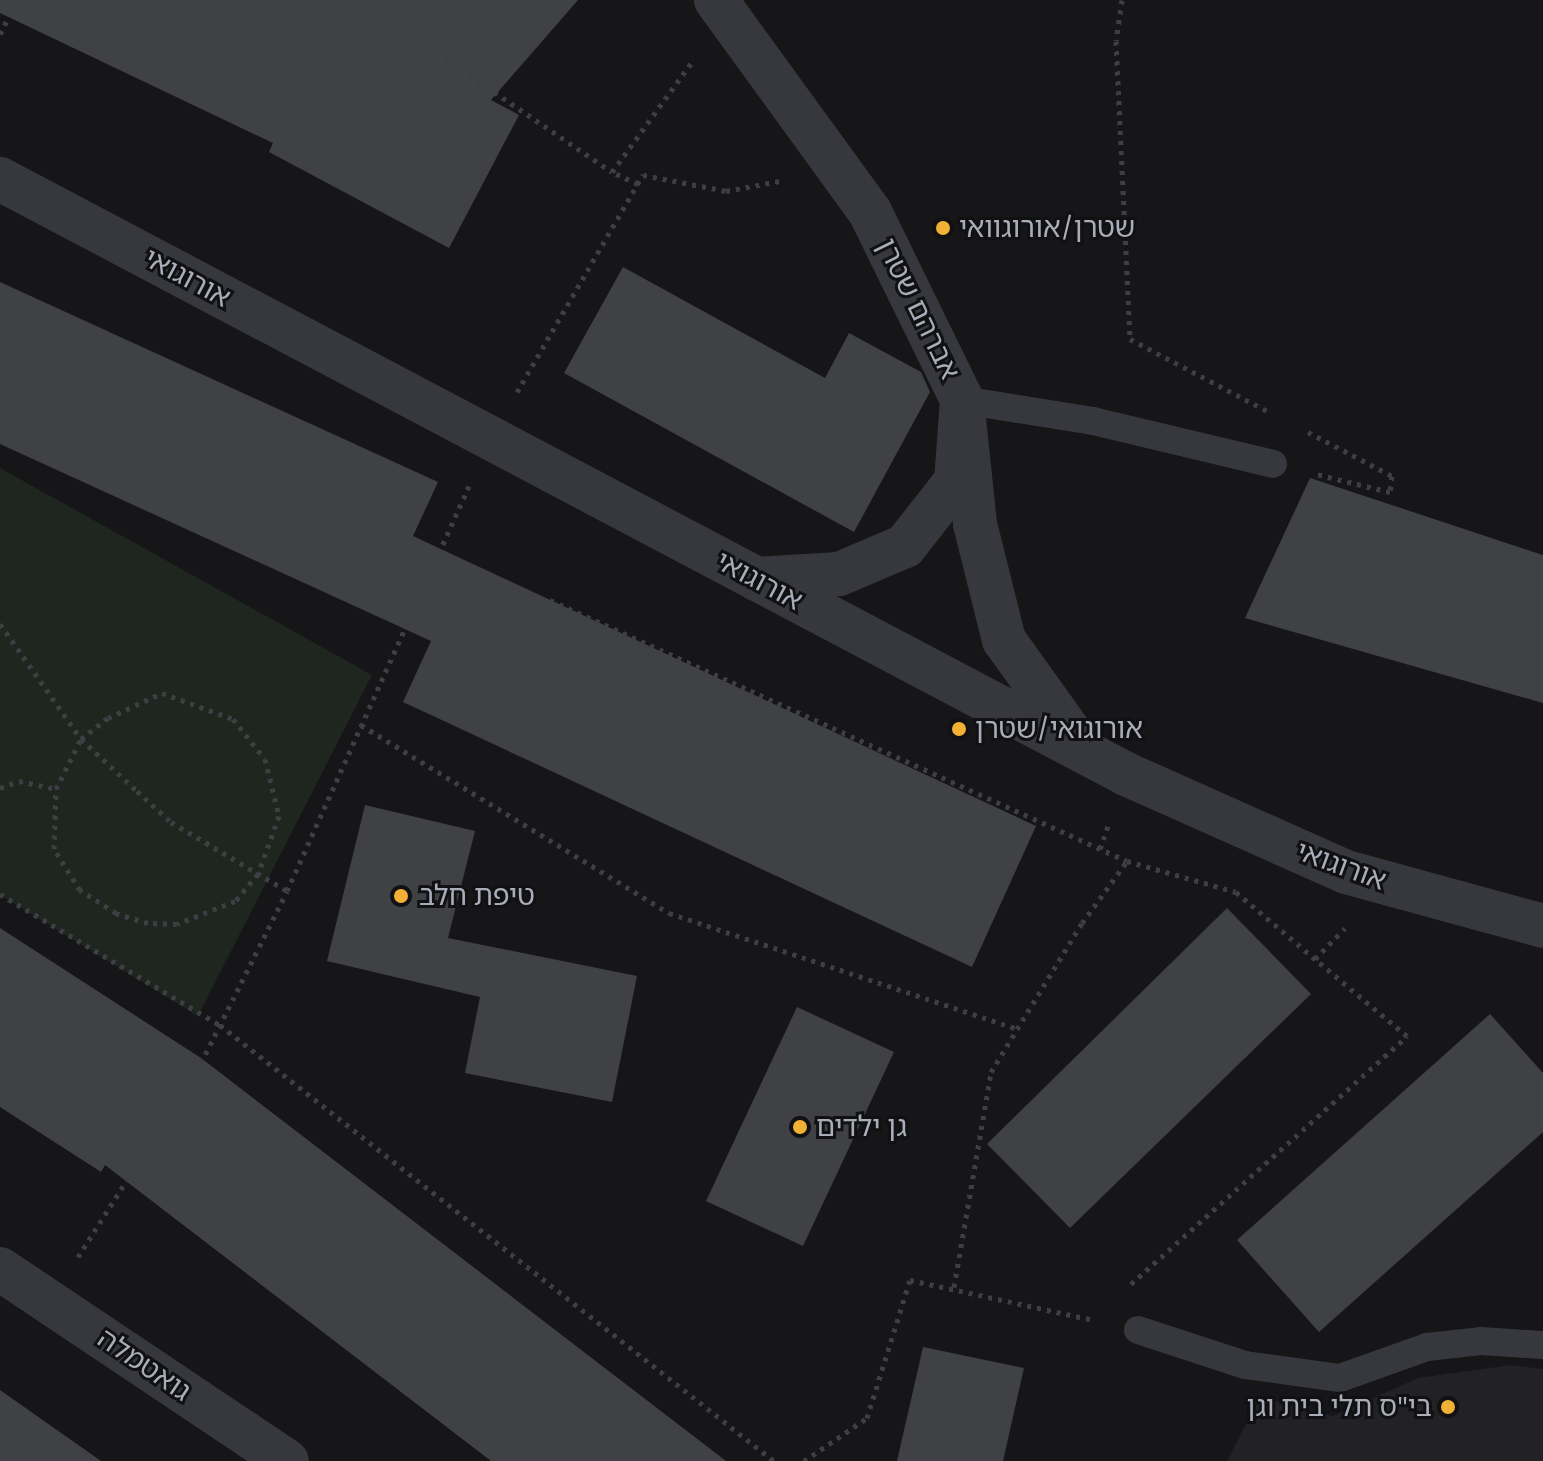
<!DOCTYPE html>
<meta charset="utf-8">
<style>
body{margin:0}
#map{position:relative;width:1543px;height:1461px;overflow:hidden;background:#161618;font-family:"Fira Sans Condensed","Noto Sans Hebrew",sans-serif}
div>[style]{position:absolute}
.built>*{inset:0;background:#222225}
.green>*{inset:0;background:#1e261f}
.building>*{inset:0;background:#404145}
.path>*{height:5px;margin-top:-2.5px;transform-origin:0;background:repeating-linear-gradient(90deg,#3d3f44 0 4px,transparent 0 10px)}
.service>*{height:28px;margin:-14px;padding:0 14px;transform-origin:14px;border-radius:14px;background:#37383d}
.minor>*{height:44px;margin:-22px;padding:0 22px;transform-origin:22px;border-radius:22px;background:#37383d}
.tertiary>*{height:44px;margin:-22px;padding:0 22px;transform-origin:22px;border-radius:22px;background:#37383d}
.dots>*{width:22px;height:22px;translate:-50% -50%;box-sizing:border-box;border:4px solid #111113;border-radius:50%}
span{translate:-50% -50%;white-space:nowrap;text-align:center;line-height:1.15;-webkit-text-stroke:6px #111113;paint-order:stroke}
.poi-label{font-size:28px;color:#a8adb8}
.left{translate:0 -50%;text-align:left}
.right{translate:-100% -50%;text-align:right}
.street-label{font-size:28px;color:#a8adb8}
</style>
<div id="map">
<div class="built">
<i style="clip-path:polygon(1511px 1365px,1543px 1369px,1543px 1461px,1227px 1461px,1260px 1397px,1333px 1416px,1418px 1378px)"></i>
</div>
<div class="green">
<i style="clip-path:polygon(0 468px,372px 675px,198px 1016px,0 895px)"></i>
</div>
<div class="building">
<i style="clip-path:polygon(0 0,578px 0,491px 100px,519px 115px,449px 248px,269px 152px,273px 143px,0 13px)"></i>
<i style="clip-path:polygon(623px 267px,825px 378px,849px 333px,921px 372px,930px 392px,854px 532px,564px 373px)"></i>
<i style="clip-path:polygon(0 282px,438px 482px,413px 536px,1036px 826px,972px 967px,403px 702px,431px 641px,0 444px)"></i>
<i style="clip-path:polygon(1310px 478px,1543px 555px,1543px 703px,1245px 618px)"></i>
<i style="clip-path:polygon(365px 805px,475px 831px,448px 938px,637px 976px,612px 1102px,465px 1073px,480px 997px,327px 961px)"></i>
<i style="clip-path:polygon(1227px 908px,1311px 994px,1070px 1228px,987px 1144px)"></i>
<i style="clip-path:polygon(0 928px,201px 1058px,726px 1461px,491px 1461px,105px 1165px,101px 1172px,0 1107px)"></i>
<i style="clip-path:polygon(797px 1007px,894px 1052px,803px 1246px,706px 1201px)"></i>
<i style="clip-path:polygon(1490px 1014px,1543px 1073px,1543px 1132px,1319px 1332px,1237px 1240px)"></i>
<i style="clip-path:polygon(923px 1347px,1024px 1368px,1003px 1461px,897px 1461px)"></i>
<i style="clip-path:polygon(0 1390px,101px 1461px,0 1461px)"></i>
</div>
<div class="path">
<i style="left:1122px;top:0;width:41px;rotate:98.3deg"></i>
<i style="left:1116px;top:41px;width:298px;rotate:87.3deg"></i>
<i style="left:1130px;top:339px;width:159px;rotate:27.7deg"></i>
<i style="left:0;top:34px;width:38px;rotate:-63deg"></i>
<i style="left:428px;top:47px;width:222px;rotate:34.2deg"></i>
<i style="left:638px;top:184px;width:29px;rotate:-155deg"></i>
<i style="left:612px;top:172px;width:140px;rotate:-54deg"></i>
<i style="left:517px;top:392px;width:251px;rotate:-59.9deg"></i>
<i style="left:643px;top:175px;width:85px;rotate:10.9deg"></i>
<i style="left:726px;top:191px;width:55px;rotate:-10.5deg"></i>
<i style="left:1308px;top:432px;width:95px;rotate:27.6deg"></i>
<i style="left:1392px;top:476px;width:16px;rotate:97deg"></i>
<i style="left:1390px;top:492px;width:76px;rotate:-166.3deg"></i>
<i style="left:550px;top:600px;width:633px;rotate:24.34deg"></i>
<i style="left:0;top:624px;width:141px;rotate:54.8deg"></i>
<i style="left:81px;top:739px;width:76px;rotate:42.9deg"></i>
<i style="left:137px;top:791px;width:46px;rotate:42.4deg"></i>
<i style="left:171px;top:822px;width:135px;rotate:30.7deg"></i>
<i style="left:162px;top:693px;width:76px;rotate:20.1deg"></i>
<i style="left:233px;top:719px;width:51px;rotate:51.3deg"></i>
<i style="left:265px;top:759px;width:59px;rotate:76.2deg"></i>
<i style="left:279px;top:816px;width:62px;rotate:109.9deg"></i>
<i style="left:258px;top:874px;width:35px;rotate:130deg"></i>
<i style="left:235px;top:901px;width:62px;rotate:158.4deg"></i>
<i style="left:177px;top:924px;width:29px;rotate:-178deg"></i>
<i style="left:148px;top:923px;width:34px;rotate:-163deg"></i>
<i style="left:116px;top:913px;width:43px;rotate:-147.4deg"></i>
<i style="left:80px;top:890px;width:49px;rotate:-122.4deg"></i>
<i style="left:54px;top:849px;width:60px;rotate:-88.1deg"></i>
<i style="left:56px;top:789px;width:56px;rotate:-63.4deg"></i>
<i style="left:81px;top:739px;width:34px;rotate:-38deg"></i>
<i style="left:108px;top:718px;width:60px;rotate:-24.8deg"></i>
<i style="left:361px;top:725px;width:361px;rotate:31.4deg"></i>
<i style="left:669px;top:913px;width:368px;rotate:18.4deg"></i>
<i style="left:0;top:788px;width:20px;rotate:-20deg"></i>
<i style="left:19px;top:781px;width:38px;rotate:12deg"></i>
<i style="left:1100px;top:849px;width:28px;rotate:-71deg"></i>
<i style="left:0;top:894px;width:256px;rotate:30.8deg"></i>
<i style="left:220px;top:1025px;width:705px;rotate:38.2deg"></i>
<i style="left:78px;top:1257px;width:230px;rotate:-57.6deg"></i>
<i style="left:201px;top:1063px;width:192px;rotate:-63.4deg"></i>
<i style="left:287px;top:891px;width:444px;rotate:-65.8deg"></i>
<i style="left:1131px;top:1284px;width:371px;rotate:-41.9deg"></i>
<i style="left:1407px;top:1036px;width:120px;rotate:-140.1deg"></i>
<i style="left:1315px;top:959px;width:43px;rotate:-45.9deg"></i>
<i style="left:954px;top:1287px;width:218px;rotate:-80.2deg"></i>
<i style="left:991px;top:1072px;width:175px;rotate:-58.6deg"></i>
<i style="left:1082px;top:923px;width:77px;rotate:-54deg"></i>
<i style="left:1127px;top:861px;width:113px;rotate:15.9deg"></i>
<i style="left:1236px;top:892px;width:104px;rotate:40.3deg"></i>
<i style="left:804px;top:1461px;width:76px;rotate:-34.3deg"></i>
<i style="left:867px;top:1418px;width:145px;rotate:-72.7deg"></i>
<i style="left:910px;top:1280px;width:188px;rotate:12.3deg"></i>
</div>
<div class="service">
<i style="left:962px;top:400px;width:133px;rotate:9.1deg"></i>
<i style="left:1093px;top:421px;width:185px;rotate:13.4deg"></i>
<i style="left:1138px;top:1330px;width:113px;rotate:18.1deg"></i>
<i style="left:1245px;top:1365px;width:96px;rotate:7.8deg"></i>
<i style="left:1340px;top:1378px;width:92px;rotate:-19.6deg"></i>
<i style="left:1427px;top:1347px;width:54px;rotate:-6.3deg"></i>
<i style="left:1481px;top:1341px;width:62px;rotate:3.7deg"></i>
</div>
<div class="minor">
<i style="left:716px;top:0;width:262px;rotate:54deg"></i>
<i style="left:870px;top:212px;width:209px;rotate:63.9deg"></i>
<i style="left:962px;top:400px;width:81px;rotate:94.2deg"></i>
<i style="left:956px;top:481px;width:83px;rotate:128.1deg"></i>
<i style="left:905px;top:546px;width:72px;rotate:157deg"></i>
<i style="left:839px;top:574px;width:83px;rotate:176.6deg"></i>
<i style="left:0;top:1269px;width:345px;rotate:33.8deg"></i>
</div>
<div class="tertiary">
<i style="left:0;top:179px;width:1274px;rotate:27.85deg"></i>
<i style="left:1126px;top:774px;width:241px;rotate:24deg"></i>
<i style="left:1346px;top:872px;width:204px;rotate:15.3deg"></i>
<i style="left:962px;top:400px;width:125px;rotate:84deg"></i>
<i style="left:975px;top:524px;width:120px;rotate:76deg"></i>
<i style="left:1004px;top:640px;width:122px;rotate:54.4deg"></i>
</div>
<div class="dots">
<i style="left:943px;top:228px;background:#f2b134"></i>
<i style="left:959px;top:729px;background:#f2b134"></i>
<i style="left:401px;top:896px;background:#f2b134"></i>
<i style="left:800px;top:1127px;background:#f2b134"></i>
<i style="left:1448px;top:1407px;background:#f2b134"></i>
</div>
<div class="poi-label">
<span class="left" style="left:959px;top:228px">שטרן/אורוגוואי</span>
<span class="left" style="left:975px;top:729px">אורוגואי/שטרן</span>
<span class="left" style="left:419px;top:896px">טיפת חלב</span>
<span class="left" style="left:816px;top:1127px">גן ילדים</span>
<span class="right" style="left:1432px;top:1407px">בי"ס תלי בית וגן</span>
</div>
<div class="street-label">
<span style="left:187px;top:278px;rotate:28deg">אורוגואי</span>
<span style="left:918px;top:309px;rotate:64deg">אברהם שטרן</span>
<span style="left:759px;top:581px;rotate:28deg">אורוגואי</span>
<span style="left:1341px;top:866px;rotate:20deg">אורוגואי</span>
<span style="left:144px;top:1365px;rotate:34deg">גואטמלה</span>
</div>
</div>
